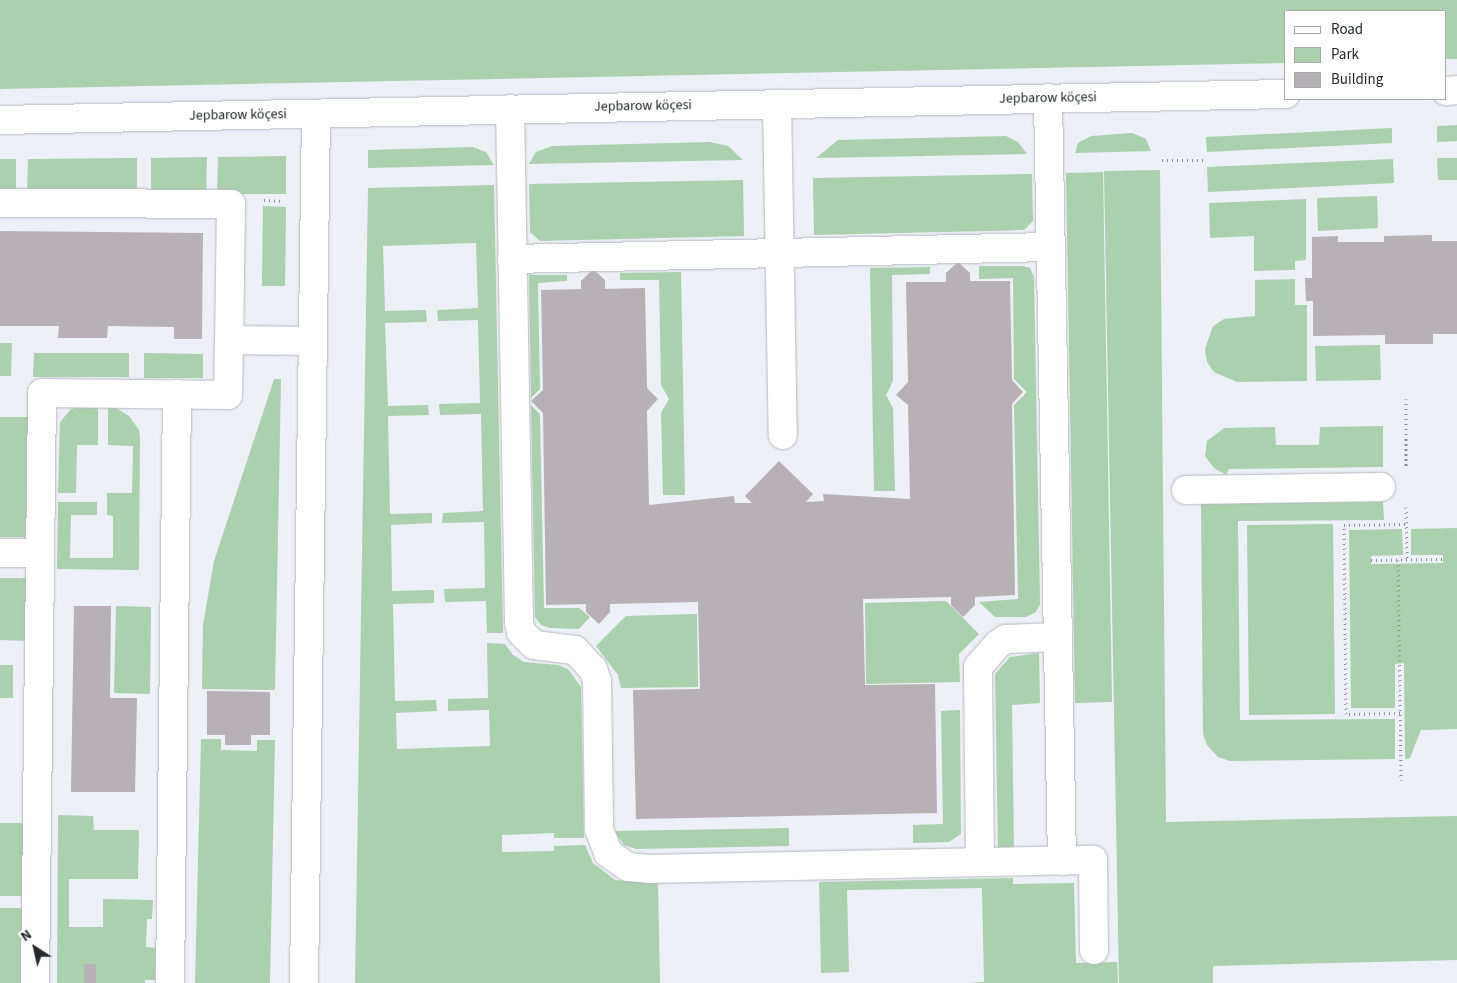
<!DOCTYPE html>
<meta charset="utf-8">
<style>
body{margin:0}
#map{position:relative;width:1457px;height:983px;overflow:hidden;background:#edf0f7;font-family:"Source Sans 3",sans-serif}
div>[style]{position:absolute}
.green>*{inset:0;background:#aad0ad}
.building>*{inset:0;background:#b7b0b4}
.path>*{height:3px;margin-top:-1.5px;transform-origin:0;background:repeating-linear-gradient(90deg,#8d8f94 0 1px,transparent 0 5px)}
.roads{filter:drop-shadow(0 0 1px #b5b8be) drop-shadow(0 0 1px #b5b8be)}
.minor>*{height:28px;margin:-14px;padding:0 14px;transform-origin:14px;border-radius:14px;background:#fff}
span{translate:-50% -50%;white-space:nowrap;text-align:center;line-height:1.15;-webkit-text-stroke:4px #fff;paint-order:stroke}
.street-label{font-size:14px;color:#26282a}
.legend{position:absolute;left:1284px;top:10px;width:162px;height:90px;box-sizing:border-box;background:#fff;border:1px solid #a8a9aa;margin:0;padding:6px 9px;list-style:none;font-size:15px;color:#26282a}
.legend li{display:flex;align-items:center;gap:10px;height:25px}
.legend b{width:25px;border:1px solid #a8a9aa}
.north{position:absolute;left:10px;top:923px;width:50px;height:50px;-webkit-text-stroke:4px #fff;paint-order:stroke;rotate:325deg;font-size:14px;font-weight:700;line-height:20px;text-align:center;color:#26282a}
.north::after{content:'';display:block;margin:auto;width:18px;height:22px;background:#26282a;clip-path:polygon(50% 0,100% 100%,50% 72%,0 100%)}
</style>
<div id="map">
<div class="green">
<i style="clip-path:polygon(0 0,1457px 0,1457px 59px,1446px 59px,1446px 11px,1286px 11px,1286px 63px,0 89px)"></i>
<i style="clip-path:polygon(1457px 125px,1457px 141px,1437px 142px,1437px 126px)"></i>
<i style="clip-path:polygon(1392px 128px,1392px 143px,1207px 152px,1206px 137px)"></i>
<i style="clip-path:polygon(1132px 133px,1146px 139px,1151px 151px,1075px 153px,1078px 143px,1091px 136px)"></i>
<i style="clip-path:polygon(1006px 136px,1018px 142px,1027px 154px,816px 158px,838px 140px)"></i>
<i style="clip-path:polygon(710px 142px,728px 146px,743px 160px,529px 164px,536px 152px,552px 146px)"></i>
<i style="clip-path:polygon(473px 147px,486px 152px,494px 165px,368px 168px,368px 150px)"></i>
<i style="clip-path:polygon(286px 156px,286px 194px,217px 194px,218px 157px)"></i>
<i style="clip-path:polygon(207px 157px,206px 193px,151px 193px,151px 158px)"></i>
<i style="clip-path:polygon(137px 158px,137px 193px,27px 192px,28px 159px)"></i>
<i style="clip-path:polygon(1437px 158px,1457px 158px,1457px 180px,1438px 180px)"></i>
<i style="clip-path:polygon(0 159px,16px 159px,16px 192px,0 192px)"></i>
<i style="clip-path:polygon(1393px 159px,1394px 183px,1208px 192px,1207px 167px)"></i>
<i style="clip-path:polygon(1160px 170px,1166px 822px,1457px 816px,1457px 960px,1213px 966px,1213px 983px,1119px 983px,1104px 171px)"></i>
<i style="clip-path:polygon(1103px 172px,1112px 702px,1075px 703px,1066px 173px)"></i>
<i style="clip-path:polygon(1032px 174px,1033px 221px,1024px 230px,814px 235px,813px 178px)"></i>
<i style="clip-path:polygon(743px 180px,744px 236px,540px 241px,530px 232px,529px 184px)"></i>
<i style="clip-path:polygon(494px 185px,503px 633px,487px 633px,486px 601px,445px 602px,444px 589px,485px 588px,484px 522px,442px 523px,443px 513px,483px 511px,481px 414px,440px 415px,439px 404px,480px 403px,478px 320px,438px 321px,437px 310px,478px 308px,476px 243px,383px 246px,385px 311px,426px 310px,427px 322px,385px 323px,388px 406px,428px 405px,429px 415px,388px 416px,390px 514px,432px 513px,432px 523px,391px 525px,392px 591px,434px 590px,434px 603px,393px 604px,395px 701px,436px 700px,437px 711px,396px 713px,397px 749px,490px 746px,489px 710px,448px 711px,448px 699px,488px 698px,487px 643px,505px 644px,513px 655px,524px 662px,558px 665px,568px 669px,581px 687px,584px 838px,554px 838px,554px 833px,502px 835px,502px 852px,554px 851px,554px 846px,585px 845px,593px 863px,615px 880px,658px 883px,660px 983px,355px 983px,368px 188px)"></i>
<i style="clip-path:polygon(1377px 196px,1378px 228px,1318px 231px,1317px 198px)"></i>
<i style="clip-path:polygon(1306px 199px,1306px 260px,1295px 261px,1295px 270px,1254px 271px,1254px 236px,1210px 238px,1209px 203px)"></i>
<i style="clip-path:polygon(263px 206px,286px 207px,285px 286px,262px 286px)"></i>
<i style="clip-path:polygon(979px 266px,1023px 266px,1030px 268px,1034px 277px,1040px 604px,1036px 612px,1026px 617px,995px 617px,979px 602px,1018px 599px,1014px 405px,1027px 392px,1014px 379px,1013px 278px,979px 279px)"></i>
<i style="clip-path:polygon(930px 267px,930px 274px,892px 275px,893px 381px,886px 395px,893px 408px,895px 491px,874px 491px,870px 268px)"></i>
<i style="clip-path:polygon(681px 272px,685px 495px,663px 495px,661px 413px,669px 399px,661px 385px,659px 280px,620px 280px,620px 273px)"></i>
<i style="clip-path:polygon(529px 275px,567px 275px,567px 281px,538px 283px,540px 389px,531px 398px)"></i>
<i style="clip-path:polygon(1295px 279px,1295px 305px,1307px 305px,1307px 381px,1237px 382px,1214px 372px,1207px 362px,1205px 349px,1213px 326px,1224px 319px,1255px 316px,1255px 280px)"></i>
<i style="clip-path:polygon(0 343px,12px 343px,11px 376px,0 376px)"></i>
<i style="clip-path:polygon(1380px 345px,1381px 380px,1316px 381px,1315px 346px)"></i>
<i style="clip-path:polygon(34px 353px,129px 353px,129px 377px,33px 377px)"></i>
<i style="clip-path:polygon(144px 353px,203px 354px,203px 378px,144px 378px)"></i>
<i style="clip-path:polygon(274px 379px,281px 379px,275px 690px,202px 689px,203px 625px,214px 561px)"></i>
<i style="clip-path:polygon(98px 402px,98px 445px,77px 445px,76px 493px,58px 493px,60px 422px,71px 409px)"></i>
<i style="clip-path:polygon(108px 403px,129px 416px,139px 430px,140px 439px,139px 570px,57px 569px,58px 502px,97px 502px,97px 515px,71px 515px,70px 558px,113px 558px,113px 516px,107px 515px,107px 493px,132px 493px,133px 446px,108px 445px)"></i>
<i style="clip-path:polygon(531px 405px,540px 414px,544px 608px,579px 608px,590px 617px,579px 629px,550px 628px,541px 625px,535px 617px)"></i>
<i style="clip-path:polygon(0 417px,28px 417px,26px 537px,0 537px)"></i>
<i style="clip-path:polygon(1383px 426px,1383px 467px,1229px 469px,1226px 475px,1214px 468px,1205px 456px,1207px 441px,1224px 428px,1275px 427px,1276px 445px,1319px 445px,1320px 427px)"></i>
<i style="clip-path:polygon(1383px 502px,1384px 520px,1238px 521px,1240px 720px,1395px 719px,1395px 759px,1230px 761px,1218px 757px,1207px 745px,1203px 734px,1201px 504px)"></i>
<i style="clip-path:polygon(1333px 524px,1335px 714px,1249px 715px,1247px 525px)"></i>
<i style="clip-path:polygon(1457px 528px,1457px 729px,1421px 730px,1410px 758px,1405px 759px,1404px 663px,1395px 664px,1395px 708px,1351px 708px,1349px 530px,1402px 529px,1403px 555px,1371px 556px,1371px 564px,1443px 563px,1443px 555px,1411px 555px,1411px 529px)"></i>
<i style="clip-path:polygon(0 578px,28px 578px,27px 641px,0 640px)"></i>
<i style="clip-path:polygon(946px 601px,979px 634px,959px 654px,960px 682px,866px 684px,865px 603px)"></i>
<i style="clip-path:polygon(116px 606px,151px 607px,150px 694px,114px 693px)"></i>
<i style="clip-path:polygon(697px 614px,698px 687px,621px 688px,618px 675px,596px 646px,626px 616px)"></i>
<i style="clip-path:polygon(1039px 653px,1040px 703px,1012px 705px,1014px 853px,998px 853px,995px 674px,1010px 657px)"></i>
<i style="clip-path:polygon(0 665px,13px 665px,13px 698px,0 698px)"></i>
<i style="clip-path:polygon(960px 710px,961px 834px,949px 842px,913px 843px,913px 825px,943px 824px,941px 711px)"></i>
<i style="clip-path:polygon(201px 739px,221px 739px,221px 750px,257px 751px,257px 740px,275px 740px,270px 983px,195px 983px)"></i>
<i style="clip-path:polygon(58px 815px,93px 816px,94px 830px,139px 830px,138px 879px,69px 879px,69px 927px,103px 927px,103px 899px,153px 900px,152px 919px,147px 919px,146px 947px,156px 948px,155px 980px,145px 980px,145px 983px,57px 983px)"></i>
<i style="clip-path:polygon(0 823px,24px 823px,23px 896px,0 896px)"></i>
<i style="clip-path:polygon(789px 828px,789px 846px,636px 849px,624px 845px,614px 831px)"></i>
<i style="clip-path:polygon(1013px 878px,1013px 884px,1074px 883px,1076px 963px,1117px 962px,1118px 983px,965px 983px,984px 982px,982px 888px,847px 890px,849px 972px,821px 973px,819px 882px)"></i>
<i style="clip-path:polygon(0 908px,23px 908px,22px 983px,0 983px)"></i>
</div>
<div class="building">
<i style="clip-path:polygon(0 231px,203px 233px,202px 339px,174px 339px,174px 327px,108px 326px,107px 338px,58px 338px,59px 326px,0 326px)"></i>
<i style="clip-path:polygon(1432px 235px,1432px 241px,1457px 241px,1457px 334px,1433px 334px,1433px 344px,1385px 344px,1385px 335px,1313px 336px,1313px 301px,1306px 301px,1305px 278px,1312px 278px,1312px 237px,1338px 236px,1338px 242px,1384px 242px,1384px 236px)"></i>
<i style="clip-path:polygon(958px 262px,970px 273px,970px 281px,1010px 281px,1012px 380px,1023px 392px,1012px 404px,1015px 595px,975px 597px,975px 605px,963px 617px,951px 605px,951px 597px,863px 599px,865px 685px,935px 684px,937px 813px,636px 819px,633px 690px,700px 689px,698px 602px,610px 604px,610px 612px,599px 624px,586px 612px,586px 604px,546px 605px,543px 413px,531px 401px,543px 390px,541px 290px,581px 289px,581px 281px,593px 269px,605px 280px,605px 289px,645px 288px,647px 388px,658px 399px,647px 411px,649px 505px,734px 496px,735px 503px,752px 503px,745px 496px,779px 461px,813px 494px,806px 502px,824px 501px,823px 494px,910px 499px,908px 405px,896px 395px,908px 382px,906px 282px,946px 282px,946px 273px)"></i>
<i style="clip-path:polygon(74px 606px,111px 606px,110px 698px,137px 698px,135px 792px,71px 792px)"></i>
<i style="clip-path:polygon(207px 691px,270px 692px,270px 735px,251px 735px,251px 745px,225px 745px,225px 735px,207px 735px)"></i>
<i style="clip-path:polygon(84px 964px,96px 964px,96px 983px,84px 983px)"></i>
</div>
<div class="path">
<i style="left:1162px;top:160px;width:45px"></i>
<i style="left:264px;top:200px;width:18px;rotate:3deg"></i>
<i style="left:1406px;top:399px;width:67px;rotate:90deg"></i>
<i style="left:1406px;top:507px;width:53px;rotate:88.9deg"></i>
<i style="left:1371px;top:560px;width:72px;rotate:-0.8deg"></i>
<i style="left:1398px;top:560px;width:220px;rotate:89.2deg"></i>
<i style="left:1400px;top:713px;width:54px;rotate:178.9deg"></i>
<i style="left:1346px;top:714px;width:189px;rotate:-90.6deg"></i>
<i style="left:1344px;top:525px;width:62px;rotate:-0.9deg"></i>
</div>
<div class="roads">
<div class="minor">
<i style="left:1446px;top:91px;width:11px;rotate:-5deg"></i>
<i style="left:1048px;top:98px;width:763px;rotate:88.95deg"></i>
<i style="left:777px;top:104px;width:331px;rotate:89deg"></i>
<i style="left:510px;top:109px;width:513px;rotate:88.99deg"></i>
<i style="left:519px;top:622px;width:10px;rotate:79deg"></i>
<i style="left:521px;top:632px;width:18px;rotate:45deg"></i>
<i style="left:534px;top:645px;width:41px;rotate:7deg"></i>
<i style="left:575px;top:650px;width:26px;rotate:47deg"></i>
<i style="left:593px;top:669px;width:13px;rotate:72deg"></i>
<i style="left:597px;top:681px;width:148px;rotate:89.2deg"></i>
<i style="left:599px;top:829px;width:26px;rotate:69deg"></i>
<i style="left:608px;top:853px;width:24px;rotate:35deg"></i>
<i style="left:628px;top:867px;width:21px;rotate:5deg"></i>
<i style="left:649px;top:869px;width:444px;rotate:-1.2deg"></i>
<i style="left:1093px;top:860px;width:90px;rotate:89.4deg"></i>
<i style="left:0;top:120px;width:1286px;rotate:-1.16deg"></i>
<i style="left:0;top:203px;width:231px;rotate:0.2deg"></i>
<i style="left:231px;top:204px;width:136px;rotate:90.8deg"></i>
<i style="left:512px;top:259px;width:539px;rotate:-1.28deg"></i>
<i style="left:1186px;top:490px;width:195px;rotate:-0.9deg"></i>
<i style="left:0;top:553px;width:40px"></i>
<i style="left:980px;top:862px;width:195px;rotate:-90.6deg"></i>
<i style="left:978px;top:667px;width:30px;rotate:-49deg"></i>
<i style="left:998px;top:644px;width:9px;rotate:-32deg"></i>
<i style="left:1006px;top:639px;width:52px;rotate:-2.2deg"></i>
<i style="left:35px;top:983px;width:590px;rotate:-89.32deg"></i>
<i style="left:42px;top:393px;width:186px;rotate:0.6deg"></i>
<i style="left:228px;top:395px;width:55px;rotate:-89deg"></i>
<i style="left:229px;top:340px;width:84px;rotate:0.7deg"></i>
<i style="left:170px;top:983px;width:589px;rotate:-89.32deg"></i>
<i style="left:304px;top:983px;width:869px;rotate:-89.21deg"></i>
</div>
</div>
<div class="street-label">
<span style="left:1048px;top:98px;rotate:-1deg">Jepbarow köçesi</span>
<span style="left:643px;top:106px;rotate:-1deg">Jepbarow köçesi</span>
<span style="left:238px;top:115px;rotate:-1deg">Jepbarow köçesi</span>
</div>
<ul class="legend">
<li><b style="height:6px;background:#fff"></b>Road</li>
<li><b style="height:14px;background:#aad0ad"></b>Park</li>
<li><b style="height:14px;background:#b7b0b4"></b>Building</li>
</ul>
<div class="north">N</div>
</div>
